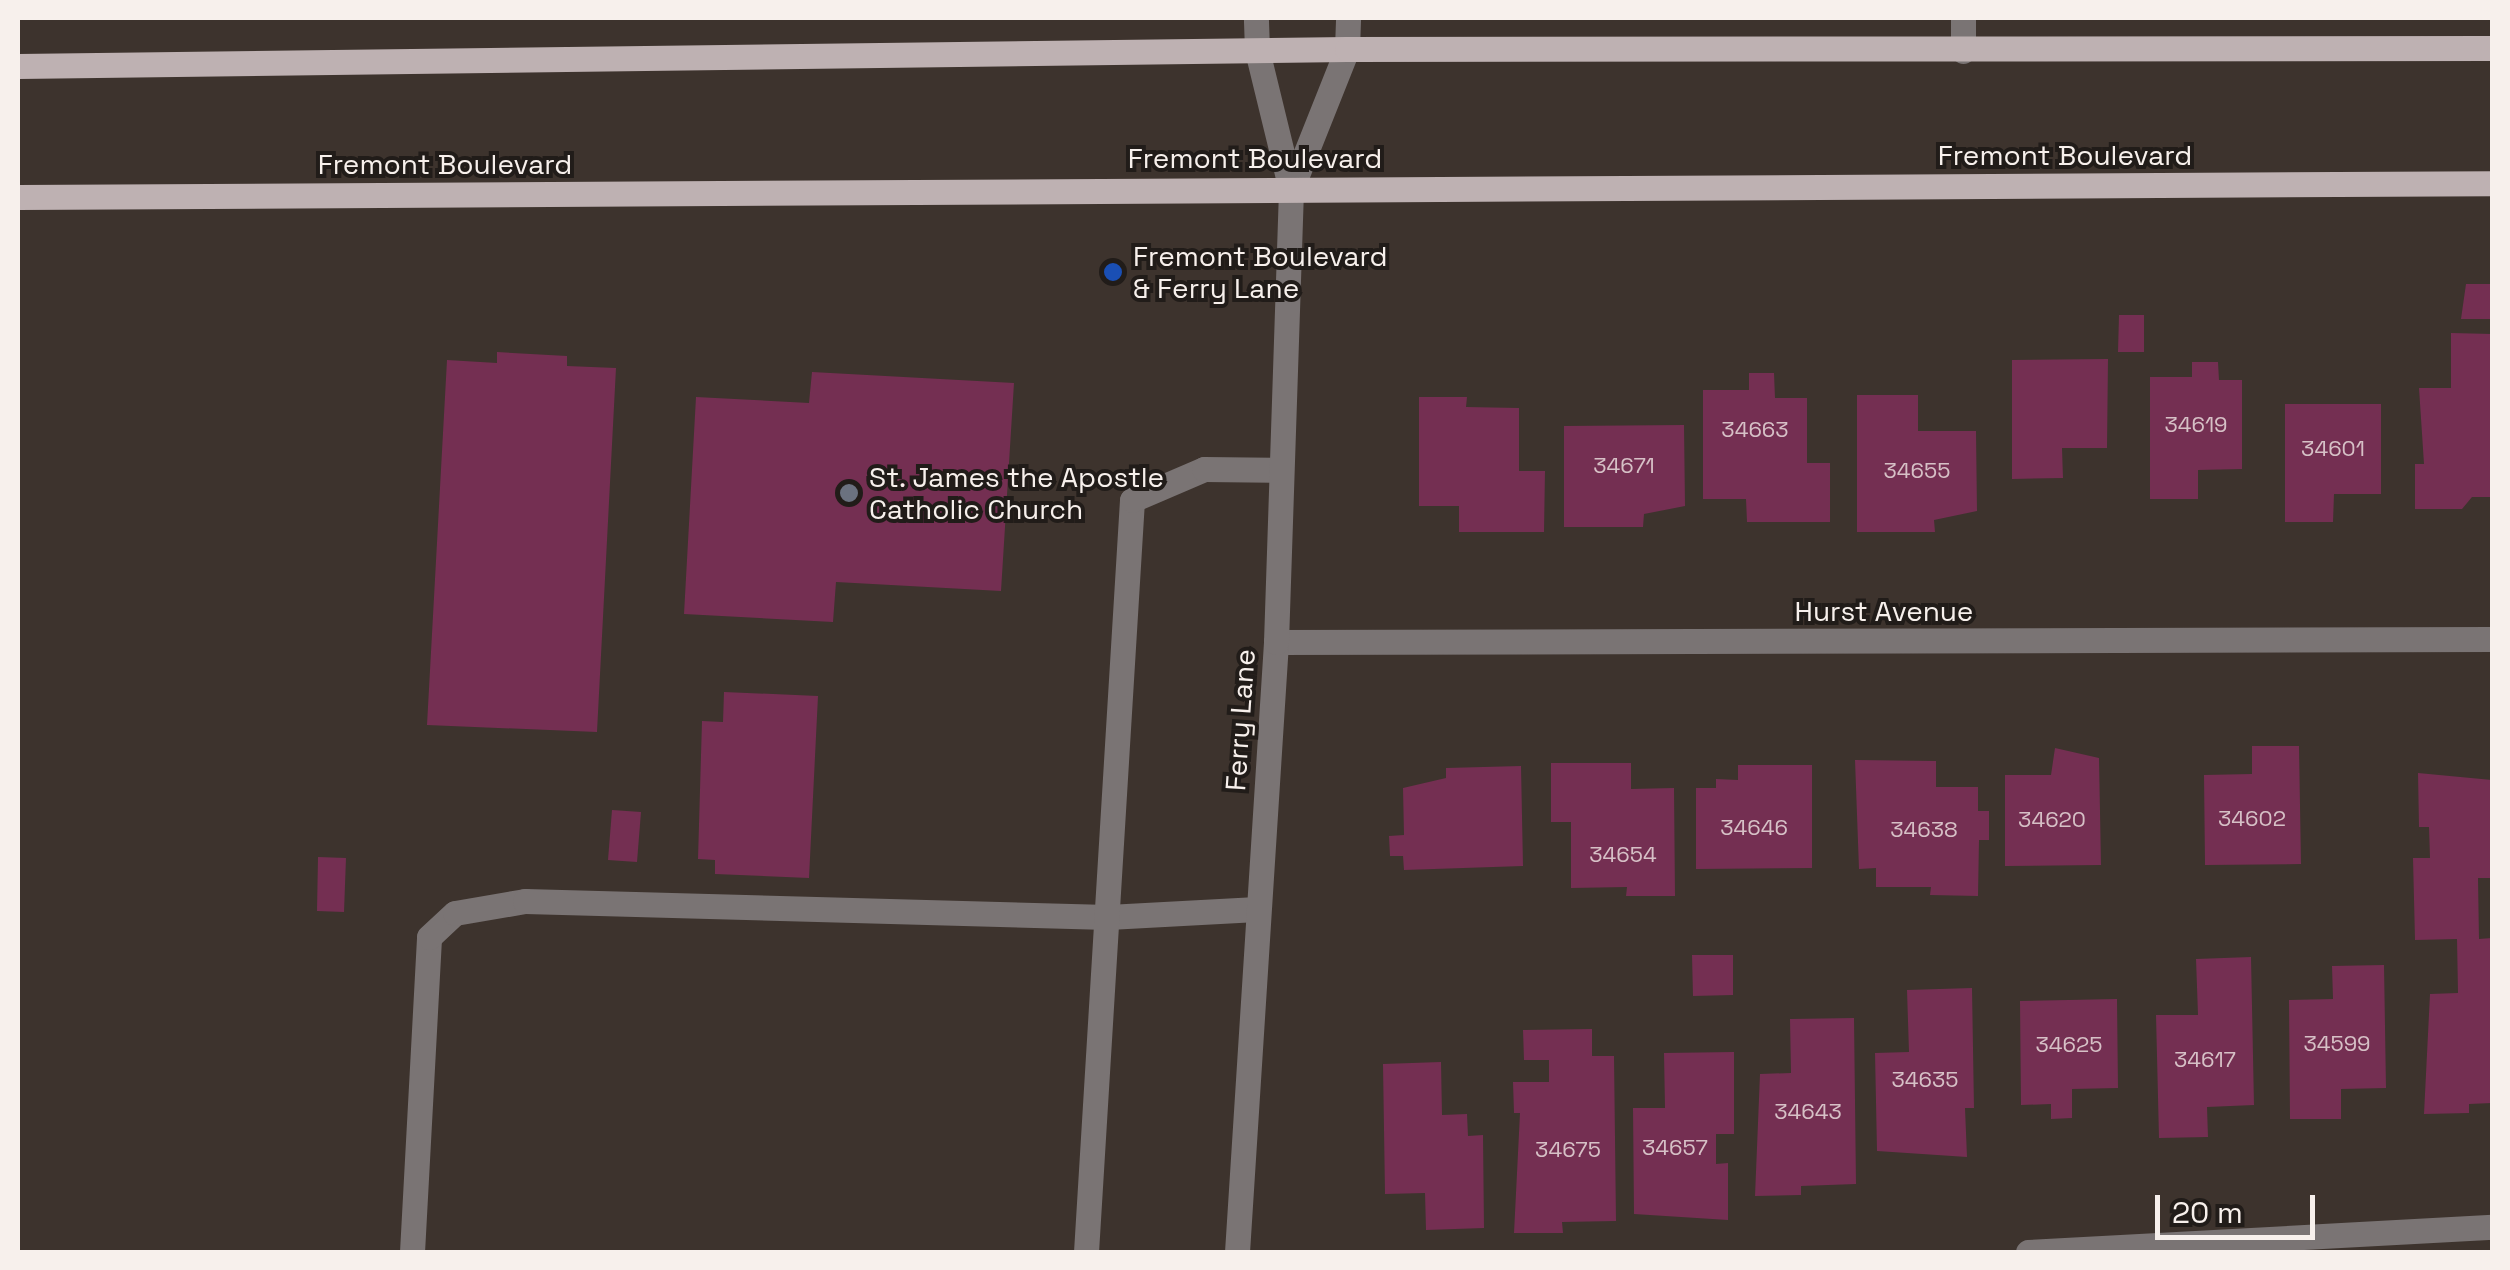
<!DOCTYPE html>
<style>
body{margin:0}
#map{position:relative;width:2510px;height:1270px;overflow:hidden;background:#3d332d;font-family:"Space Grotesk",sans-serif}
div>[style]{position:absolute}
.building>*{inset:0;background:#742f52}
.lane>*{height:25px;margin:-12.5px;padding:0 12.5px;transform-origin:12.5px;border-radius:12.5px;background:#7a7474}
.street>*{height:25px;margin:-12.5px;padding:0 12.5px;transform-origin:12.5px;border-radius:12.5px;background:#7a7474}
.primary>*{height:25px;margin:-12.5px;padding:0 12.5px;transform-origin:12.5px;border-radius:12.5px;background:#beb1b2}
.dots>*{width:28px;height:28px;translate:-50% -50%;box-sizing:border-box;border:5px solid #211c19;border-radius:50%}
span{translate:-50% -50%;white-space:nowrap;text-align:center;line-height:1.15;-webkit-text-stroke:8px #211c19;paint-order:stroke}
.number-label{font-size:22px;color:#d6c0c6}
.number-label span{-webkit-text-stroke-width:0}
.street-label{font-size:28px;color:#f7f0ec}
.poi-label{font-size:28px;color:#f7f0ec}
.left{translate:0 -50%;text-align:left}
.frame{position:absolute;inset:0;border:20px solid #f7f0ec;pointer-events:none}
.scale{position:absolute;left:2155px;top:1195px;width:160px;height:45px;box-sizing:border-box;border:5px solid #f7f0ec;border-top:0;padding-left:12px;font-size:30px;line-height:35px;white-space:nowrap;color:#f7f0ec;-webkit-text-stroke:8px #211c19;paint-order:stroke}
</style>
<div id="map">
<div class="building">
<i style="clip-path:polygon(2466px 284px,2492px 284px,2492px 319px,2461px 319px)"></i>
<i style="clip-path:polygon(2119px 315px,2144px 315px,2144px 352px,2118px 352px)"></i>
<i style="clip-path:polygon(2451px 333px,2492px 334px,2492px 497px,2472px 497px,2462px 509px,2415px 509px,2415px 464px,2424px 464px,2419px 388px,2451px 388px)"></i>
<i style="clip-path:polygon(497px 352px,567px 356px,567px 366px,616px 368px,597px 732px,427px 725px,447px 360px,497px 363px)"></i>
<i style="clip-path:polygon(2108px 359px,2107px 448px,2062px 448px,2063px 478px,2012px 479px,2012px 360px)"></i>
<i style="clip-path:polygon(2192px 362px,2218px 362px,2219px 380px,2242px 380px,2242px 469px,2198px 470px,2198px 499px,2150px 499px,2150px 377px,2192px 377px)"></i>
<i style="clip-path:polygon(812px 372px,1014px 383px,1001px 591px,836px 582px,833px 622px,684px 614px,696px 397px,809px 403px)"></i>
<i style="clip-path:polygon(1749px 373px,1774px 373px,1775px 398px,1807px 398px,1807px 463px,1830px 463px,1830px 522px,1747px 522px,1746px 499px,1703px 499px,1703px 390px,1749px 390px)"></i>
<i style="clip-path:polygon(1857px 395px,1918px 395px,1918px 431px,1976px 431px,1977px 511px,1934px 520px,1935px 532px,1857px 532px)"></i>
<i style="clip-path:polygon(1419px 397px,1467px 397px,1466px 407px,1519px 408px,1519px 471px,1545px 471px,1544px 532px,1459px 532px,1459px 506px,1419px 506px)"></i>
<i style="clip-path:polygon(2285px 404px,2381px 404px,2381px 494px,2334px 494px,2333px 522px,2285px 522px)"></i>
<i style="clip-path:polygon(1684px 425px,1685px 506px,1644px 514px,1643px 527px,1564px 527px,1564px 426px)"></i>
<i style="clip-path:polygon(724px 692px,818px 696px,809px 878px,715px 874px,715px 860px,698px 859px,702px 721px,723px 722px)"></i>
<i style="clip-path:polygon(2252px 746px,2299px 746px,2301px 864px,2205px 865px,2204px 775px,2252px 774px)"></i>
<i style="clip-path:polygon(2055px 748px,2099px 758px,2101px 865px,2005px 866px,2005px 775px,2051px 775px)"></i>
<i style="clip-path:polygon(1855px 760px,1936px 761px,1936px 787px,1978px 787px,1978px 811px,1989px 811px,1989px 840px,1979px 840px,1978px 896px,1930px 895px,1931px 887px,1876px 887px,1876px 868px,1859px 869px)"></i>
<i style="clip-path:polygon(1551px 763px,1631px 763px,1631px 789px,1674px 788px,1675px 896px,1626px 896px,1627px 887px,1571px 888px,1571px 822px,1551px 822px)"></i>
<i style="clip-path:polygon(1738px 765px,1812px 765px,1812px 868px,1696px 869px,1696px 788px,1716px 788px,1716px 779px,1738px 780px)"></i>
<i style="clip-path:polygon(1521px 766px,1523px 866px,1404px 870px,1403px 856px,1390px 856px,1389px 836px,1404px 835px,1403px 788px,1446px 778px,1446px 768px)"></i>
<i style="clip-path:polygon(2418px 773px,2492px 780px,2492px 878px,2478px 878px,2479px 939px,2492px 938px,2492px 1103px,2469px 1104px,2469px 1113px,2424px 1114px,2430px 994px,2458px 993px,2457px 939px,2415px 940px,2413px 858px,2430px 858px,2429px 827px,2419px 827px)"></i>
<i style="clip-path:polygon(612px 810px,641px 812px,637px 862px,608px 860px)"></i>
<i style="clip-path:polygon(318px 857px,346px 858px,344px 912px,317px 911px)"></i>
<i style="clip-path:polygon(1692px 955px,1733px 955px,1733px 995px,1693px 996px)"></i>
<i style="clip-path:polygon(2251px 957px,2254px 1105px,2207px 1107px,2208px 1137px,2159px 1138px,2156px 1015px,2198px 1015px,2196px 959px)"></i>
<i style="clip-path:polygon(2384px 965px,2386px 1088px,2341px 1089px,2341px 1119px,2290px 1119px,2289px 1000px,2333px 999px,2332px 966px)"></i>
<i style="clip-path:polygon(1972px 988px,1974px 1108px,1965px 1108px,1967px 1157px,1877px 1151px,1875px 1053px,1909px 1052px,1907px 990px)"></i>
<i style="clip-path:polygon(2117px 999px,2118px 1088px,2072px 1089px,2072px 1118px,2051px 1119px,2051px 1104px,2021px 1105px,2020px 1001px)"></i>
<i style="clip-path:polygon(1854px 1018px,1856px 1184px,1801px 1186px,1801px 1195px,1755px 1196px,1760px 1074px,1791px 1073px,1790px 1019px)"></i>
<i style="clip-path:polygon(1592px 1029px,1592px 1056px,1614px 1056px,1616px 1221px,1562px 1222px,1563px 1233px,1514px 1233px,1520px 1113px,1514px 1113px,1513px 1082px,1549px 1082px,1549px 1060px,1524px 1060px,1523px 1030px)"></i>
<i style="clip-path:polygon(1734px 1052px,1734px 1134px,1716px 1134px,1716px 1164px,1728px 1163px,1728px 1220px,1634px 1214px,1633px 1108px,1665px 1108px,1664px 1053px)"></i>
<i style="clip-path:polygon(1441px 1062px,1442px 1115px,1467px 1114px,1468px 1136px,1483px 1135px,1484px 1228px,1426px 1230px,1425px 1193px,1385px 1194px,1383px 1064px)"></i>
</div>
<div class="lane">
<i style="left:412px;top:1252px;width:315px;rotate:-86.9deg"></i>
<i style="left:429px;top:937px;width:35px;rotate:-43deg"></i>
<i style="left:455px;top:913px;width:71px;rotate:-9.7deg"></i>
<i style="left:525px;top:901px;width:583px;rotate:1.57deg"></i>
<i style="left:1108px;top:917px;width:149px;rotate:-3.1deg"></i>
<i style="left:1086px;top:1252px;width:753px;rotate:-86.5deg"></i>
<i style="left:1132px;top:500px;width:78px;rotate:-23.3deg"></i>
<i style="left:1204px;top:469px;width:77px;rotate:0.7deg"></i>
</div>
<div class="street">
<i style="left:1963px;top:18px;width:33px;rotate:90deg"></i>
<i style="left:1291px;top:190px;width:152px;rotate:-68.3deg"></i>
<i style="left:1347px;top:49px;width:31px;rotate:-88deg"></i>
<i style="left:1276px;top:642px;width:1216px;rotate:-0.14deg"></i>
<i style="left:1237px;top:1252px;width:611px;rotate:-86.34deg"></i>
<i style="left:1276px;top:642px;width:452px;rotate:-88.1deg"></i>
<i style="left:1291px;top:190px;width:144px;rotate:-103.7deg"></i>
<i style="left:1257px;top:50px;width:32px;rotate:-92deg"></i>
<i style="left:2028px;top:1252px;width:465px;rotate:-3.1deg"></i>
</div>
<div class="primary">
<i style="left:18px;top:66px;width:1329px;rotate:-0.73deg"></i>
<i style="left:1347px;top:49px;width:1145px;rotate:-0.05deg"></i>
<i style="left:18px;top:197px;width:2474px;rotate:-0.32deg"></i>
</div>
<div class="dots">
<i style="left:1113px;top:272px;background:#1a4fb4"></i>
<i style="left:849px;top:493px;background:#6b7280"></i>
</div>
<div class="number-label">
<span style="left:2196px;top:425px">34619</span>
<span style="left:1755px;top:430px">34663</span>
<span style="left:2333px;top:449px">34601</span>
<span style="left:1624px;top:466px">34671</span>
<span style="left:1917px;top:471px">34655</span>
<span style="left:2252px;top:819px">34602</span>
<span style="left:2052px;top:820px">34620</span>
<span style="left:1754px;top:828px">34646</span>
<span style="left:1924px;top:830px">34638</span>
<span style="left:1623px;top:855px">34654</span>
<span style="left:2337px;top:1044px">34599</span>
<span style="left:2069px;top:1045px">34625</span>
<span style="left:2205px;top:1060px">34617</span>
<span style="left:1925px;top:1080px">34635</span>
<span style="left:1808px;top:1112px">34643</span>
<span style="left:1675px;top:1148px">34657</span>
<span style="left:1568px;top:1150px">34675</span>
</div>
<div class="street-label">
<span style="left:2065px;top:155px">Fremont Boulevard</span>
<span style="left:1255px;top:158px">Fremont Boulevard</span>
<span style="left:445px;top:164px">Fremont Boulevard</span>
<span style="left:1884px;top:611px">Hurst Avenue</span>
<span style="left:1240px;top:720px;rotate:-86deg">Ferry Lane</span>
</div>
<div class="poi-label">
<span class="left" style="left:1133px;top:272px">Fremont Boulevard<br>&amp; Ferry Lane</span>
<span class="left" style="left:869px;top:493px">St. James the Apostle<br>Catholic Church</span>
</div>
<div class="frame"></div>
<div class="scale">20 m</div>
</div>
